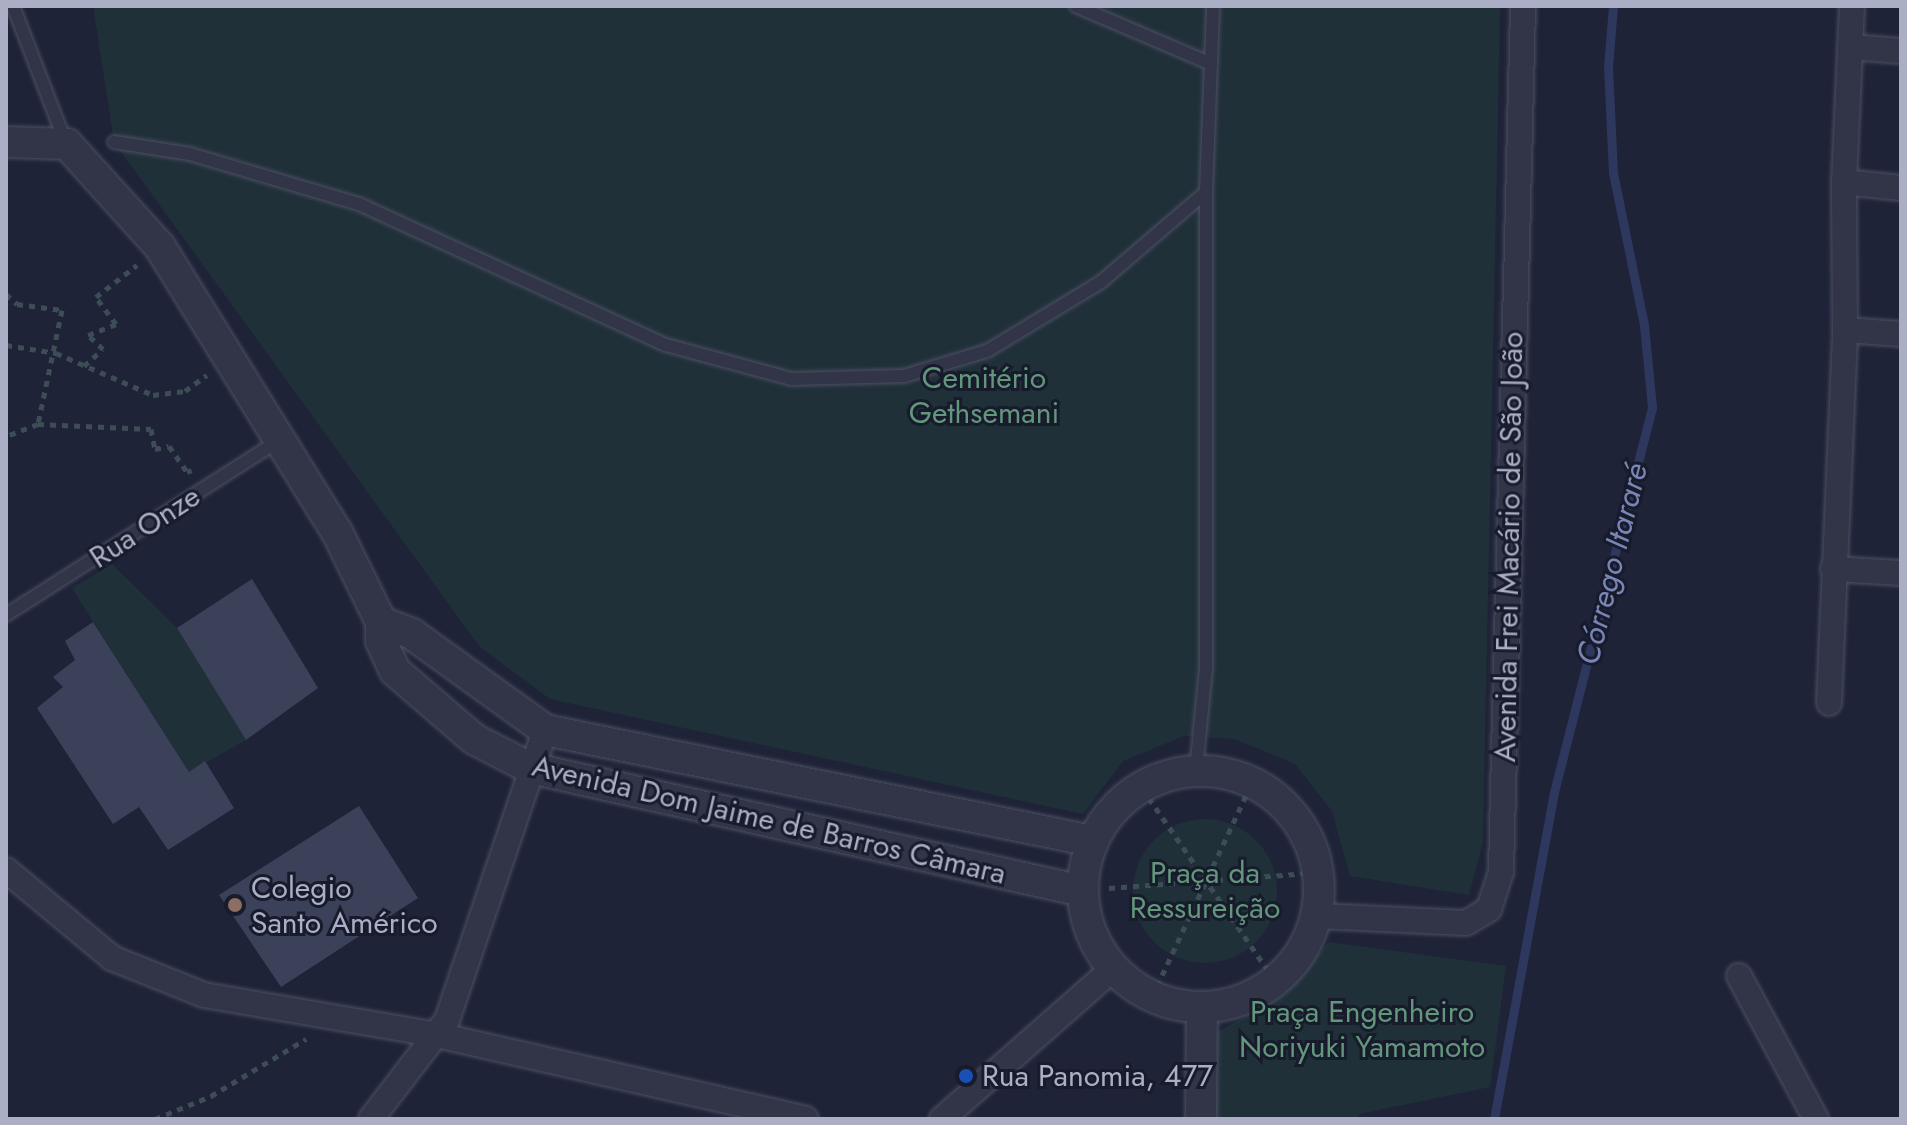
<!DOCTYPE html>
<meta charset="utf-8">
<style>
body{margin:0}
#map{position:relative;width:1907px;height:1125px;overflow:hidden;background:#1e2338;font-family:Jost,sans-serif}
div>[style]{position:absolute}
.green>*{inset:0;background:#203039}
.round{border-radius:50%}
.stream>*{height:9px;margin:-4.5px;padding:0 4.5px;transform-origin:4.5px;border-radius:4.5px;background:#2e375e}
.building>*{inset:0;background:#3c415a}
.path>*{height:5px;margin-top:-2.5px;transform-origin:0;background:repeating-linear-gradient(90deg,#3d4d56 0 6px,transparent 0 12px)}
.roads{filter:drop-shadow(0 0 2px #4c5063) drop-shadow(0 0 2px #4c5063)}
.service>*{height:12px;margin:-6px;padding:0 6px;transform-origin:6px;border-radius:6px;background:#323548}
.minor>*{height:24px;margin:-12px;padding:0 12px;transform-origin:12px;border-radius:12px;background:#323548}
.tertiary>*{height:30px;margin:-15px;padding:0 15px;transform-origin:15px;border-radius:15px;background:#323548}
.tertiary>.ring{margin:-15px;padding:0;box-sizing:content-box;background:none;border:30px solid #323548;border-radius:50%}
.dots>*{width:22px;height:22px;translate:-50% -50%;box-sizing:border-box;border:4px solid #171b2c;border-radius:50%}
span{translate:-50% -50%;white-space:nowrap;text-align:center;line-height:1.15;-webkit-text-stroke:6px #171b2c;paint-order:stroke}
.park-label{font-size:30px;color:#62977b}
.street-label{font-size:30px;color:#abafc5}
.poi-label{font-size:30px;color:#abafc5}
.left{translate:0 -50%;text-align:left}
.water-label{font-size:32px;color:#7985b4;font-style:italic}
.frame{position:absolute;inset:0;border:8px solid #abafc5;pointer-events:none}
</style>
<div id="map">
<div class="green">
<i style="clip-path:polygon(93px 6px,1500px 6px,1483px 842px,1469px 895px,1350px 876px,1332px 811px,1295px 764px,1235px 739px,1184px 736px,1123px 761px,1083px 814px,550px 699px,479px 646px,114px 142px)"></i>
<i style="clip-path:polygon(112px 564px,177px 628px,246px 740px,189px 772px,72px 588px)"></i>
<i class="round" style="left:1133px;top:819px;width:144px;height:144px"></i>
<i style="clip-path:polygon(1329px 942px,1506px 966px,1490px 1087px,1359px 1114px,1359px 1119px,1215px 1119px,1215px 1033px,1279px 998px)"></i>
</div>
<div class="stream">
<i style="left:1494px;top:1119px;width:332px;rotate:-79.6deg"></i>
<i style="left:1554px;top:792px;width:397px;rotate:-75.7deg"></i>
<i style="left:1652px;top:407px;width:82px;rotate:-95.6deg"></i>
<i style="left:1644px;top:325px;width:155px;rotate:-101.5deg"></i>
<i style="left:1613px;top:173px;width:106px;rotate:-92.7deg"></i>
<i style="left:1608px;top:67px;width:61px;rotate:-85.3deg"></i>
</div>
<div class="building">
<i style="clip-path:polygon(252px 579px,318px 688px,246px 740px,177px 628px)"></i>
<i style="clip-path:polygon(93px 622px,189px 772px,205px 761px,234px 808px,168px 850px,139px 807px,113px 824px,37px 708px,63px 687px,53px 677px,75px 660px,65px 641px)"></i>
<i style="clip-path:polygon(359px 806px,418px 898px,281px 987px,219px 895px)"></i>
</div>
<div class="path">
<i style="left:6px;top:294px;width:15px;rotate:42deg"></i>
<i style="left:17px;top:304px;width:45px;rotate:7.6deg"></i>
<i style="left:62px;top:310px;width:116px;rotate:101.9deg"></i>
<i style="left:38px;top:424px;width:34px;rotate:159deg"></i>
<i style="left:6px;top:345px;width:51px;rotate:9.1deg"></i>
<i style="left:56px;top:353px;width:106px;rotate:23.4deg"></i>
<i style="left:153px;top:395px;width:32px;rotate:-7deg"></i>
<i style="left:185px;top:391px;width:27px;rotate:-36deg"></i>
<i style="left:84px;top:366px;width:25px;rotate:-42deg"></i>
<i style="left:103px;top:349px;width:21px;rotate:-137deg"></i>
<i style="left:88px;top:335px;width:30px;rotate:-21deg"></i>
<i style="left:116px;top:324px;width:34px;rotate:-127deg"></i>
<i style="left:96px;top:297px;width:52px;rotate:-38deg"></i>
<i style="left:38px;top:424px;width:113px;rotate:2.5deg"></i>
<i style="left:151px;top:429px;width:20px;rotate:79deg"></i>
<i style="left:155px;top:449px;width:14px;rotate:-12deg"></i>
<i style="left:169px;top:446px;width:32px;rotate:55deg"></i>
<i style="left:187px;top:472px;width:5px;rotate:-22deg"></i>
<i style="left:1142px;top:788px;width:234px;rotate:55.4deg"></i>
<i style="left:1109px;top:888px;width:212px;rotate:-4.3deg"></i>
<i style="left:1152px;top:997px;width:236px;rotate:-65deg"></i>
<i style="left:155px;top:1119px;width:61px;rotate:-22.3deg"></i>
<i style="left:211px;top:1096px;width:111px;rotate:-31deg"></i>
</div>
<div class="roads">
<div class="service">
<i style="left:13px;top:6px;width:145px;rotate:68.9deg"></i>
<i style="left:1076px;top:6px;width:147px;rotate:23.2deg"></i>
<i style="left:114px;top:142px;width:77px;rotate:9deg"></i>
<i style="left:190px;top:154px;width:176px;rotate:16.5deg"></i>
<i style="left:359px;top:204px;width:338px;rotate:24.7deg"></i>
<i style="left:666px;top:345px;width:130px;rotate:15.2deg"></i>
<i style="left:791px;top:379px;width:113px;rotate:-1.5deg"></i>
<i style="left:904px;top:376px;width:87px;rotate:-16.8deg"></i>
<i style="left:987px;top:351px;width:133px;rotate:-31.2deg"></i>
<i style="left:1101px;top:282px;width:138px;rotate:-40.6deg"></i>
<i style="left:6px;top:615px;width:325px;rotate:-32.6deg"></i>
<i style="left:1196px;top:770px;width:102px;rotate:-84.4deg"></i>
<i style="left:1206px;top:668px;width:476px;rotate:-90deg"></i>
<i style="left:1206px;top:192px;width:186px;rotate:-87.8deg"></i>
</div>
<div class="minor">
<i style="left:1852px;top:6px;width:176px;rotate:92.6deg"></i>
<i style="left:1844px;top:182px;width:57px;rotate:6deg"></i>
<i style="left:1850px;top:47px;width:51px;rotate:4.5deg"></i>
<i style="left:1845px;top:330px;width:56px;rotate:4.1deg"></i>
<i style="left:1833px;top:569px;width:68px;rotate:3.4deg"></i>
<i style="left:1829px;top:703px;width:373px;rotate:-87.5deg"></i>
<i style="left:1845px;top:330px;width:148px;rotate:-90.4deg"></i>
<i style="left:6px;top:870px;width:138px;rotate:39.7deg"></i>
<i style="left:112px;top:958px;width:99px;rotate:21.9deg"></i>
<i style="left:204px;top:995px;width:236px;rotate:9.7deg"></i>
<i style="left:437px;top:1035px;width:378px;rotate:12.8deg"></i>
<i style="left:1318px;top:916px;width:148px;rotate:2.7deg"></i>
<i style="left:1466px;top:923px;width:27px;rotate:-31deg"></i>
<i style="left:1489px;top:909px;width:40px;rotate:-72deg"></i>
<i style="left:1501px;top:871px;width:865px;rotate:-88.54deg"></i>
<i style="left:1739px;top:976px;width:162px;rotate:61.7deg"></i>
<i style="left:371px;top:1119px;width:125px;rotate:-52.5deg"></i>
<i style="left:447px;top:1020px;width:306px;rotate:-71.3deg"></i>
<i style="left:942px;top:1119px;width:227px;rotate:-41.3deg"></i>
</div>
<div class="tertiary">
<i style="left:6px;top:142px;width:61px;rotate:1.9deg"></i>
<i style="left:67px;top:144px;width:139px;rotate:47.9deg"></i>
<i style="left:160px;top:247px;width:335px;rotate:58.2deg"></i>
<i style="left:337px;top:532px;width:100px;rotate:63.9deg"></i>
<i style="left:381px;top:622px;width:19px;rotate:90deg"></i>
<i style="left:381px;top:641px;width:33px;rotate:65deg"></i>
<i style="left:395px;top:671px;width:104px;rotate:40.7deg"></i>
<i style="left:474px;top:739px;width:63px;rotate:27.4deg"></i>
<i style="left:530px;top:768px;width:566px;rotate:12.56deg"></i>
<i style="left:381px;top:622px;width:33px;rotate:21deg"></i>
<i style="left:412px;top:634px;width:164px;rotate:35.8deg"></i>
<i style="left:545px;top:730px;width:558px;rotate:11.47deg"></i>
<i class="ring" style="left:1083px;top:771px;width:206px;height:206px"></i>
<i style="left:1201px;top:1119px;width:111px;rotate:-89.5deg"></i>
</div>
</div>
<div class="dots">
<i style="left:235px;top:905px;background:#8d6e63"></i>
<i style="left:966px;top:1076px;background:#1a4fb4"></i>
</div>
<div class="park-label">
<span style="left:984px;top:395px">Cemitério<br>Gethsemani</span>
<span style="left:1205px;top:890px">Praça da<br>Ressureição</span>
<span style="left:1362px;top:1029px">Praça Engenheiro<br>Noriyuki Yamamoto</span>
</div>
<div class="street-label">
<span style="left:145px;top:527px;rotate:-33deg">Rua Onze</span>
<span style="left:1509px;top:547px;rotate:-89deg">Avenida Frei Macário de São João</span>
<span style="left:769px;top:820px;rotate:13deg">Avenida Dom Jaime de Barros Câmara</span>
</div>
<div class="poi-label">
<span class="left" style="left:251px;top:905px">Colegio<br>Santo Américo</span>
<span class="left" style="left:982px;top:1076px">Rua Panomia, 477</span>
</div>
<div class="water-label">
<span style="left:1612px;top:564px;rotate:-76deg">Córrego Itararé</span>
</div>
<div class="frame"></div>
</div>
